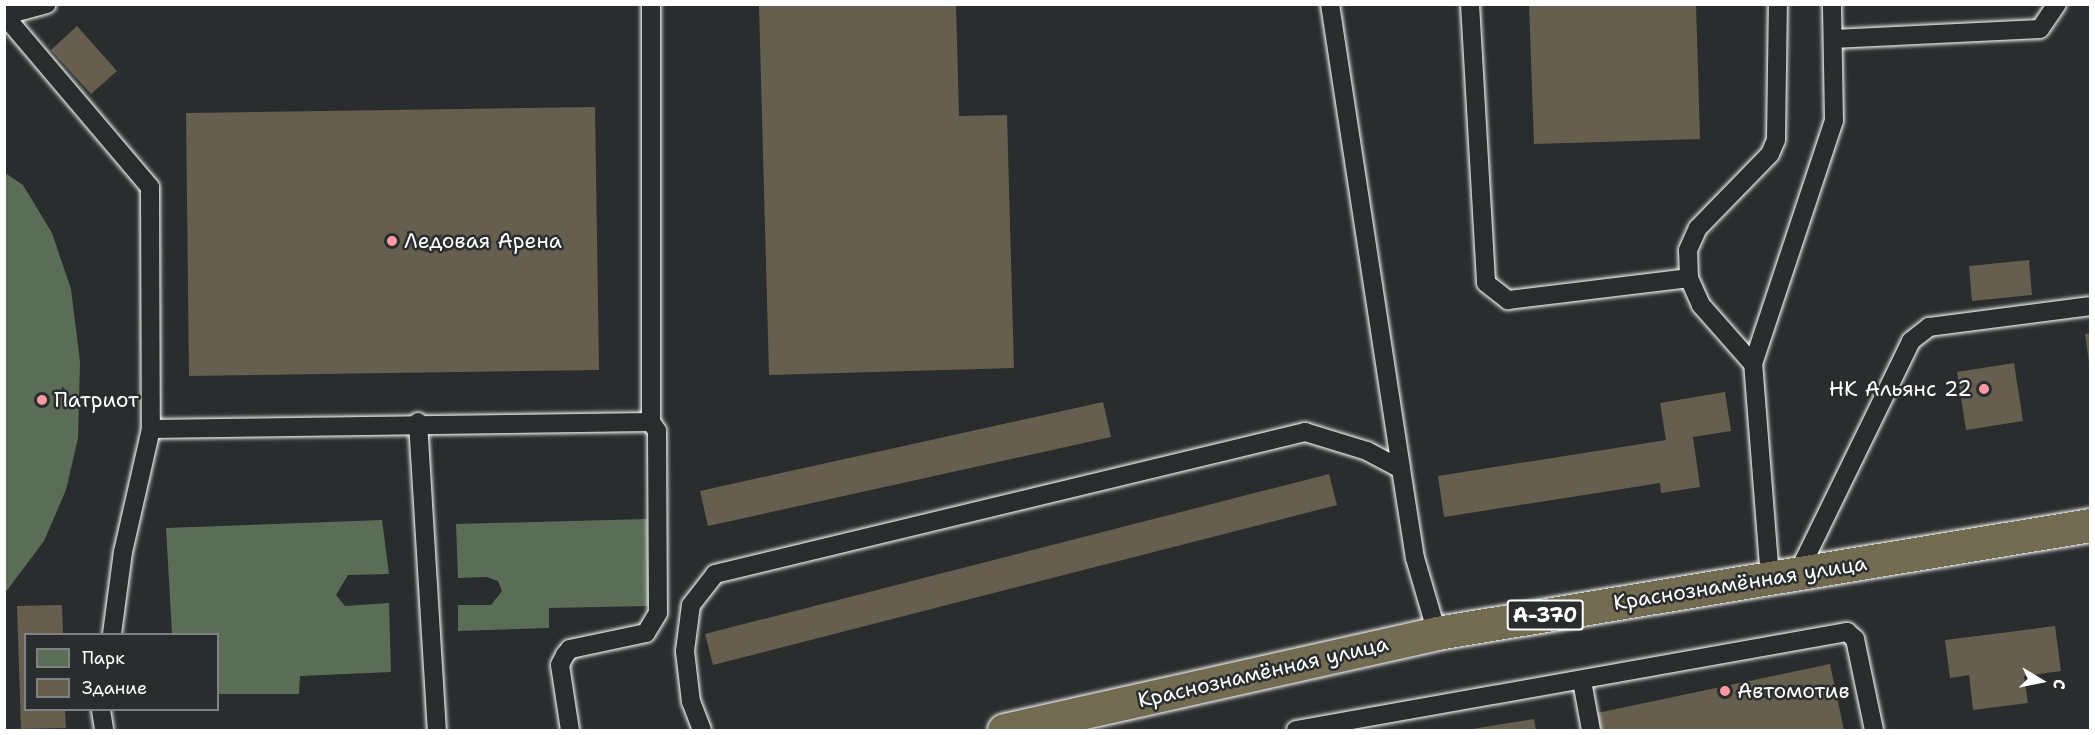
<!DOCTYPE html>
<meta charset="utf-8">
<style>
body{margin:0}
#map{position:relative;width:2095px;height:735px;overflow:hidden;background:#2a2d2e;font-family:"Shantell Sans",sans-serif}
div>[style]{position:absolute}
.green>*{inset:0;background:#5b6d57}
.building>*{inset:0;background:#665e4e}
.roads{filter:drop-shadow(0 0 2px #fff) drop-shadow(0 0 2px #fff)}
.lane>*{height:18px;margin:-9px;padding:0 9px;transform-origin:9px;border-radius:9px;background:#2a2d2e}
.highway>*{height:33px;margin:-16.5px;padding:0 16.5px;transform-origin:16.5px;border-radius:16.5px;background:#736b52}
.dots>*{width:16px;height:16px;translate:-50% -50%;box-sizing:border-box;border:3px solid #2a2d2e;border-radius:50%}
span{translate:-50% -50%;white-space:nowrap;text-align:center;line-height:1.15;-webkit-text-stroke:5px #2a2d2e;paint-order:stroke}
.shield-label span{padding:2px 4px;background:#2a2d2e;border:2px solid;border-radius:4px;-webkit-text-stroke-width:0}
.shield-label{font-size:20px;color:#fff;font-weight:700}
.poi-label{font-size:21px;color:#fff}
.left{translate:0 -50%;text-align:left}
.right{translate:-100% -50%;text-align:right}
.street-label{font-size:21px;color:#fff}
.frame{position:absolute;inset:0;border:6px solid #fff;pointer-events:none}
.legend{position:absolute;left:24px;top:633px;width:195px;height:78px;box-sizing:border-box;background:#2a2d2e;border:2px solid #7f8182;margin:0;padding:8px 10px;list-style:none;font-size:18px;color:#fff}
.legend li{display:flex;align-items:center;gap:12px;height:30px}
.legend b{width:30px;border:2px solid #7f8182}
.north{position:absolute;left:2011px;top:651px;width:60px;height:60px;-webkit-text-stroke:4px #2a2d2e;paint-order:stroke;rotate:100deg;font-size:16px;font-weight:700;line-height:24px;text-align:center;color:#fff}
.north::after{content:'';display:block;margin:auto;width:21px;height:27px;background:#fff;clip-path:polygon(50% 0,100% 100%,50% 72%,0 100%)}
</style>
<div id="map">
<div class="green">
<i style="clip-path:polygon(5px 173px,23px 185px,52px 233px,71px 289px,80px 362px,78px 438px,66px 490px,44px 541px,5px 593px)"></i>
<i style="clip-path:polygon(647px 519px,649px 606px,549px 608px,549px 628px,458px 631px,458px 605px,491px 605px,502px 591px,498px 581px,487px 577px,458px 578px,456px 524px)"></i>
<i style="clip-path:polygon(382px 520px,389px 574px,348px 575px,336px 595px,345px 606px,389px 603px,391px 672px,300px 676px,299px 694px,218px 694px,218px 634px,172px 634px,166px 528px)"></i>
</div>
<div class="building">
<i style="clip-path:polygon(956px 4px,959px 116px,1007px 115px,1014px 368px,769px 375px,759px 6px)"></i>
<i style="clip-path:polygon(1529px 4px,1696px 4px,1700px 139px,1534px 144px)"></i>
<i style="clip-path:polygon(77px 26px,117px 71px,91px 94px,51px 50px)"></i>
<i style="clip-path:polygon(595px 107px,599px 370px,189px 376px,186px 113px)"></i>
<i style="clip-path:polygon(2029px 260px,2032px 295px,1972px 301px,1969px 266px)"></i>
<i style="clip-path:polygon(2090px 333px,2090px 362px,2089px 362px,2085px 334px)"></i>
<i style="clip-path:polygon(2014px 363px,2023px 421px,1966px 430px,1957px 372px)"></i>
<i style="clip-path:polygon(1725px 392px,1731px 431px,1693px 437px,1700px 487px,1661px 493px,1660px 483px,1444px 517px,1438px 476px,1666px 440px,1660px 403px)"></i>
<i style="clip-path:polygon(1103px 402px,1111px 437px,708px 526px,700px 491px)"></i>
<i style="clip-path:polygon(1329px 474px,1337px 505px,713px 665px,705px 634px)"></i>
<i style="clip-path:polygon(62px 605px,63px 634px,26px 634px,26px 710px,65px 710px,66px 728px,21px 729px,17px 606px)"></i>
<i style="clip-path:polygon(2055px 626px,2061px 671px,2024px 676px,2028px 703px,1973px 710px,1969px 675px,1950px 678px,1945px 640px)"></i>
<i style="clip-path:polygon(1830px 664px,1844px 730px,1601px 730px,1597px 713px)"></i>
<i style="clip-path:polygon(1534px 719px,1536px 730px,1472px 730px,1472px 729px)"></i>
</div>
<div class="roads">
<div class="lane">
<i style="left:1330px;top:4px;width:470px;rotate:81.3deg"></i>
<i style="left:1470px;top:4px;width:279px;rotate:86.7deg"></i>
<i style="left:1486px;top:283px;width:28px;rotate:38deg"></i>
<i style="left:1508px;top:300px;width:182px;rotate:-6.9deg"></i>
<i style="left:4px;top:15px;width:226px;rotate:49.7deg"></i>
<i style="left:150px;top:187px;width:242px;rotate:89.8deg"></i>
<i style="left:151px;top:429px;width:500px;rotate:-0.8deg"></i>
<i style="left:651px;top:422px;width:11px;rotate:56deg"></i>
<i style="left:657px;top:431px;width:182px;rotate:89.7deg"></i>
<i style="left:658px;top:613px;width:23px;rotate:121deg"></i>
<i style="left:646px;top:633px;width:78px;rotate:168.1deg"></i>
<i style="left:570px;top:649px;width:8px;rotate:130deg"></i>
<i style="left:565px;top:655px;width:11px;rotate:117deg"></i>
<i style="left:560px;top:665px;width:66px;rotate:81.3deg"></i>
<i style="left:6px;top:15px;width:42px;rotate:-15deg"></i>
<i style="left:1833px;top:39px;width:207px;rotate:-2.8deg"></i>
<i style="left:2040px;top:29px;width:30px;rotate:-56deg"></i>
<i style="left:1753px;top:364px;width:79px;rotate:-131.4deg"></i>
<i style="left:1701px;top:305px;width:30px;rotate:-114deg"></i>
<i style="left:1689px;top:278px;width:28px;rotate:-92deg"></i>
<i style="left:1688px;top:250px;width:24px;rotate:-66deg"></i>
<i style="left:1698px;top:228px;width:103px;rotate:-45.8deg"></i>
<i style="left:1770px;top:154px;width:15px;rotate:-67deg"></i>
<i style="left:1776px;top:140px;width:136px;rotate:-89.2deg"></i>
<i style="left:418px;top:422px;width:309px;rotate:86.5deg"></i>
<i style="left:651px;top:422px;width:418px;rotate:-90deg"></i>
<i style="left:1798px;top:573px;width:258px;rotate:-64deg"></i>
<i style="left:1911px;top:341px;width:23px;rotate:-38deg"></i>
<i style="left:1929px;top:327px;width:162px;rotate:-7.4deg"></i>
<i style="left:1770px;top:578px;width:215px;rotate:-94.5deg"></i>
<i style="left:1753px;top:364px;width:256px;rotate:-71.6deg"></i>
<i style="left:1834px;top:121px;width:117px;rotate:-91deg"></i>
<i style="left:112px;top:634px;width:83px;rotate:-82.4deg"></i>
<i style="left:123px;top:552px;width:126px;rotate:-77.2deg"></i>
<i style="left:1582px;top:681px;width:50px;rotate:79.6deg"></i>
<i style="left:101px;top:710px;width:20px;rotate:81deg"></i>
<i style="left:702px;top:730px;width:30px;rotate:-111deg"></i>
<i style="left:691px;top:702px;width:51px;rotate:-96.7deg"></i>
<i style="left:685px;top:651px;width:46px;rotate:-82.6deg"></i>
<i style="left:691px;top:605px;width:39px;rotate:-52deg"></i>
<i style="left:715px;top:574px;width:607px;rotate:-13.53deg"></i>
<i style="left:1305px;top:432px;width:65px;rotate:17deg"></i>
<i style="left:1367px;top:451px;width:38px;rotate:28deg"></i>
<i style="left:1401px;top:469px;width:90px;rotate:81.1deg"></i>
<i style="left:1415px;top:558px;width:78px;rotate:73.7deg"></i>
<i style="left:1296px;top:730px;width:560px;rotate:-10.09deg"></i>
<i style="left:1847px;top:632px;width:11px;rotate:41deg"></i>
<i style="left:1855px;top:639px;width:93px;rotate:78.2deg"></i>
</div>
<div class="highway">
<i style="left:1004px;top:730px;width:444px;rotate:-12.6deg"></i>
<i style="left:1437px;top:633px;width:662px;rotate:-9.39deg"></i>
</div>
</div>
<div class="dots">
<i style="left:392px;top:241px;background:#ff9aa2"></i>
<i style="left:1984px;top:389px;background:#ff9aa2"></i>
<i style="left:42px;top:400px;background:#ff9aa2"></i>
<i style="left:1725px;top:691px;background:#ff9aa2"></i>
</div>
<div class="shield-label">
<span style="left:1545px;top:615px">А-370</span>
</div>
<div class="poi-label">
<span class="left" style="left:404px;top:241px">Ледовая Арена</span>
<span class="right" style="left:1972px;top:389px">НК Альянс 22</span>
<span class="left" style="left:54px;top:400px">Патриот</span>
<span class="left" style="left:1737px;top:691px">Автомотив</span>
</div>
<div class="street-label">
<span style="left:1740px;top:583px;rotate:-9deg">Краснознамённая улица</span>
<span style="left:1263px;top:672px;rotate:-13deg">Краснознамённая улица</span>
</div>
<div class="frame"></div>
<ul class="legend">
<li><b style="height:16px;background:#5b6d57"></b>Парк</li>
<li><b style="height:16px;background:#665e4e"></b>Здание</li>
</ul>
<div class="north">С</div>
</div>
